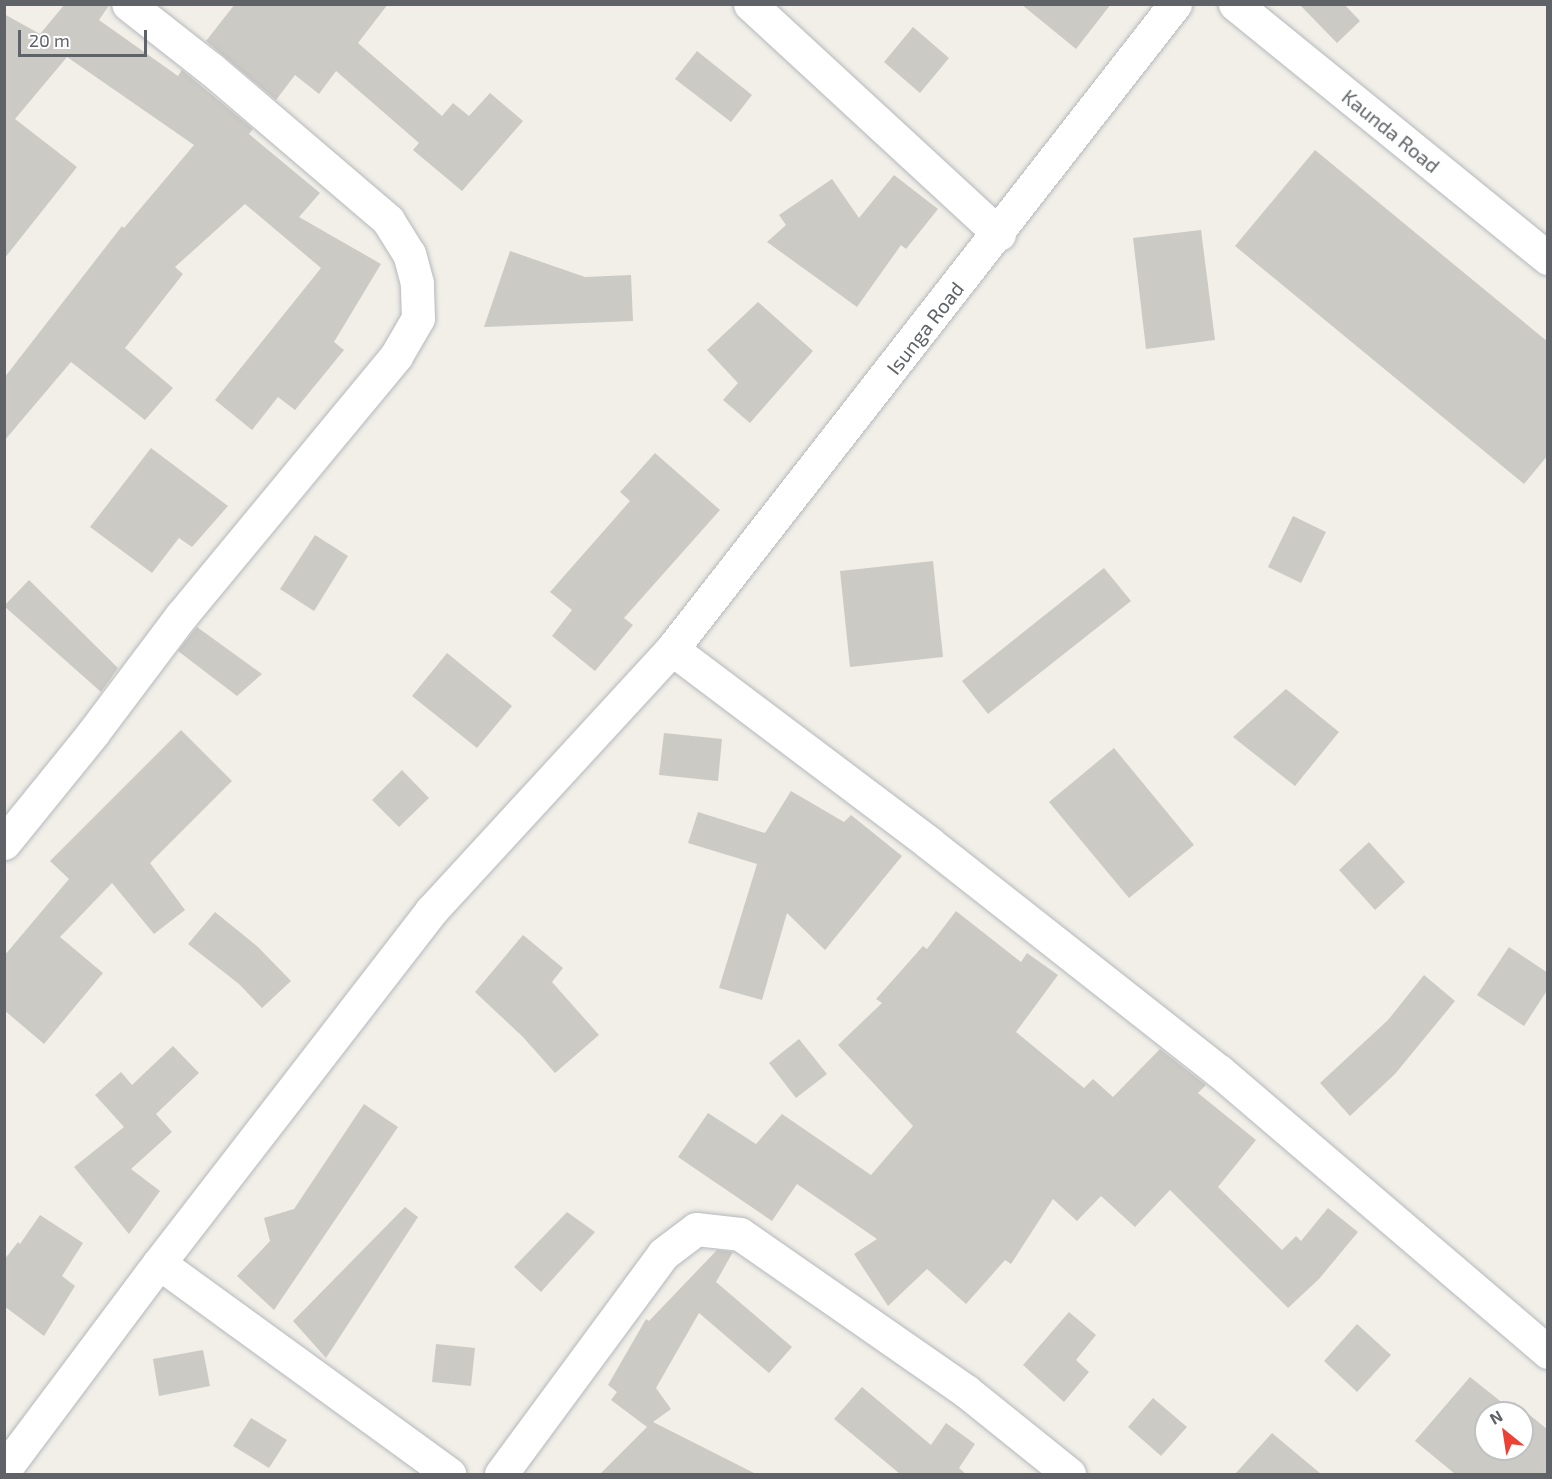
<!DOCTYPE html>
<style>
body{margin:0}
#map{position:relative;width:1552px;height:1479px;overflow:hidden;background:#f1efe8;font-family:"Exo 2",sans-serif}
div>[style]{position:absolute}
.building>*{inset:0;background:#cccac5}
.roads{filter:drop-shadow(0 0 2px #b5b8bc) drop-shadow(0 0 2px #b5b8bc)}
.street>*{height:33px;margin:-16.5px;padding:0 16.5px;transform-origin:16.5px;border-radius:16.5px;background:#fff}
span{translate:-50% -50%;white-space:nowrap;text-align:center;line-height:1.15;-webkit-text-stroke:4.5px #fff;paint-order:stroke}
.street-label{font-size:20px;color:#5f6368}
.frame{position:absolute;inset:0;border:6px solid #5f6368;pointer-events:none}
.north{position:absolute;left:1474px;top:1401px;width:60px;height:60px;box-sizing:border-box;background:#fff;border:2px solid #bfc1c3;border-radius:50%;rotate:330deg;font-size:16px;font-weight:700;line-height:24px;text-align:center;color:#5f6368}
.north::after{content:'';display:block;margin:auto;width:21px;height:27px;background:#ea4335;clip-path:polygon(50% 0,100% 100%,50% 72%,0 100%)}
.scale{position:absolute;left:18px;top:30px;width:129px;height:27px;box-sizing:border-box;border:3px solid #5f6368;border-top:0;padding-left:8px;font-size:18px;line-height:21px;white-space:nowrap;color:#5f6368;-webkit-text-stroke:4px #fff;paint-order:stroke}
</style>
<div id="map">
<div class="building">
<i style="clip-path:polygon(65px 4px,110px 4px,99px 20px,178px 76px,182px 70px,253px 129px,249px 134px,320px 193px,299px 217px,381px 264px,334px 342px,344px 350px,295px 410px,278px 397px,252px 430px,215px 400px,321px 268px,245px 204px,175px 267px,183px 274px,125px 348px,173px 388px,145px 420px,71px 362px,4px 441px,4px 378px,122px 226px,124px 228px,194px 145px,67px 57px,15px 119px,77px 167px,4px 259px,4px 14px,40px 34px)"></i>
<i style="clip-path:polygon(235px 4px,388px 4px,358px 43px,442px 116px,453px 103px,469px 116px,490px 93px,523px 121px,462px 191px,413px 150px,419px 143px,336px 71px,319px 94px,295px 75px,276px 100px,206px 41px)"></i>
<i style="clip-path:polygon(1021px 4px,1111px 4px,1076px 49px)"></i>
<i style="clip-path:polygon(1299px 4px,1344px 4px,1360px 21px,1337px 43px)"></i>
<i style="clip-path:polygon(913px 27px,949px 58px,920px 93px,884px 62px)"></i>
<i style="clip-path:polygon(697px 51px,752px 95px,731px 122px,675px 79px)"></i>
<i style="clip-path:polygon(1315px 150px,1548px 342px,1548px 455px,1524px 484px,1235px 246px)"></i>
<i style="clip-path:polygon(894px 175px,938px 209px,906px 249px,901px 245px,857px 307px,767px 242px,786px 225px,779px 215px,832px 179px,859px 218px)"></i>
<i style="clip-path:polygon(1201px 230px,1215px 340px,1146px 349px,1133px 238px)"></i>
<i style="clip-path:polygon(510px 251px,585px 277px,631px 275px,633px 321px,484px 327px)"></i>
<i style="clip-path:polygon(758px 302px,813px 351px,750px 423px,723px 400px,738px 383px,707px 350px)"></i>
<i style="clip-path:polygon(151px 448px,228px 506px,192px 547px,179px 538px,152px 573px,90px 527px)"></i>
<i style="clip-path:polygon(655px 453px,720px 510px,624px 618px,633px 625px,595px 671px,552px 636px,572px 610px,550px 592px,630px 501px,620px 492px)"></i>
<i style="clip-path:polygon(1293px 516px,1326px 532px,1301px 583px,1268px 567px)"></i>
<i style="clip-path:polygon(315px 535px,348px 556px,314px 611px,280px 589px)"></i>
<i style="clip-path:polygon(933px 561px,943px 657px,850px 667px,840px 571px)"></i>
<i style="clip-path:polygon(1104px 568px,1131px 601px,988px 714px,962px 681px)"></i>
<i style="clip-path:polygon(29px 580px,118px 668px,101px 692px,4px 606px)"></i>
<i style="clip-path:polygon(197px 627px,262px 674px,237px 696px,178px 651px)"></i>
<i style="clip-path:polygon(447px 653px,512px 706px,477px 748px,412px 696px)"></i>
<i style="clip-path:polygon(1286px 689px,1339px 732px,1295px 786px,1233px 737px)"></i>
<i style="clip-path:polygon(181px 730px,232px 781px,150px 863px,185px 910px,154px 934px,112px 883px,60px 937px,103px 973px,44px 1044px,4px 1010px,4px 956px,69px 879px,50px 861px)"></i>
<i style="clip-path:polygon(664px 733px,722px 739px,718px 781px,659px 775px)"></i>
<i style="clip-path:polygon(1114px 748px,1194px 845px,1129px 898px,1049px 802px)"></i>
<i style="clip-path:polygon(402px 770px,429px 798px,399px 827px,372px 800px)"></i>
<i style="clip-path:polygon(791px 791px,844px 822px,851px 815px,902px 856px,825px 950px,787px 913px,762px 1000px,719px 988px,757px 864px,688px 843px,698px 812px,765px 833px)"></i>
<i style="clip-path:polygon(1369px 842px,1405px 882px,1375px 910px,1339px 870px)"></i>
<i style="clip-path:polygon(956px 911px,1021px 962px,1027px 953px,1058px 975px,1016px 1032px,1084px 1088px,1093px 1079px,1113px 1097px,1160px 1049px,1206px 1085px,1198px 1093px,1256px 1140px,1218px 1187px,1282px 1250px,1296px 1236px,1301px 1241px,1328px 1208px,1358px 1232px,1319px 1279px,1288px 1308px,1170px 1190px,1135px 1227px,1101px 1196px,1077px 1221px,1053px 1199px,1011px 1264px,1005px 1260px,966px 1304px,927px 1269px,888px 1306px,854px 1254px,877px 1239px,797px 1184px,772px 1221px,678px 1157px,708px 1113px,756px 1144px,782px 1114px,871px 1175px,913px 1126px,838px 1045px,882px 1003px,876px 999px,923px 946px,927px 949px)"></i>
<i style="clip-path:polygon(215px 912px,258px 947px,291px 981px,262px 1008px,239px 984px,188px 944px)"></i>
<i style="clip-path:polygon(523px 935px,563px 968px,552px 982px,599px 1035px,555px 1073px,523px 1037px,475px 992px)"></i>
<i style="clip-path:polygon(1509px 947px,1548px 973px,1548px 989px,1524px 1026px,1477px 995px)"></i>
<i style="clip-path:polygon(1424px 975px,1455px 1001px,1395px 1074px,1350px 1116px,1320px 1083px,1388px 1020px)"></i>
<i style="clip-path:polygon(799px 1039px,827px 1074px,796px 1098px,769px 1063px)"></i>
<i style="clip-path:polygon(173px 1046px,199px 1073px,156px 1114px,172px 1132px,131px 1169px,160px 1191px,129px 1234px,74px 1167px,124px 1127px,95px 1095px,121px 1072px,132px 1085px)"></i>
<i style="clip-path:polygon(364px 1104px,398px 1127px,274px 1310px,237px 1276px,270px 1241px,264px 1218px,294px 1209px)"></i>
<i style="clip-path:polygon(405px 1207px,418px 1217px,326px 1358px,293px 1321px)"></i>
<i style="clip-path:polygon(567px 1212px,595px 1232px,541px 1292px,514px 1267px)"></i>
<i style="clip-path:polygon(40px 1215px,83px 1243px,62px 1276px,75px 1286px,44px 1336px,4px 1306px,4px 1260px,18px 1242px,20px 1244px)"></i>
<i style="clip-path:polygon(717px 1250px,733px 1252px,716px 1282px,792px 1347px,769px 1373px,699px 1313px,656px 1388px,671px 1409px,653px 1422px,756px 1474px,600px 1474px,651px 1423px,647px 1427px,611px 1400px,617px 1392px,608px 1385px,646px 1319px,649px 1321px)"></i>
<i style="clip-path:polygon(1069px 1312px,1096px 1335px,1076px 1360px,1089px 1372px,1064px 1402px,1023px 1365px)"></i>
<i style="clip-path:polygon(1357px 1324px,1391px 1355px,1357px 1392px,1324px 1361px)"></i>
<i style="clip-path:polygon(436px 1344px,475px 1348px,471px 1386px,432px 1382px)"></i>
<i style="clip-path:polygon(203px 1350px,210px 1386px,159px 1396px,153px 1359px)"></i>
<i style="clip-path:polygon(evenodd,1470px 1377px,1509px 1408px,1514px 1402px,1548px 1430px,1548px 1474px,1455px 1474px,1415px 1441px,1470px 1377px,1486px 1413px,1522px 1413px,1522px 1449px,1486px 1449px,1486px 1413px)"></i>
<i style="clip-path:polygon(862px 1387px,931px 1445px,946px 1423px,975px 1444px,959px 1468px,966px 1474px,900px 1474px,834px 1419px)"></i>
<i style="clip-path:polygon(1153px 1398px,1187px 1427px,1161px 1456px,1128px 1427px)"></i>
<i style="clip-path:polygon(251px 1418px,287px 1440px,269px 1468px,233px 1446px)"></i>
<i style="clip-path:polygon(1272px 1433px,1321px 1474px,1235px 1474px)"></i>
</div>
<div class="roads">
<div class="street">
<i style="left:750px;top:4px;width:339px;rotate:42.7deg"></i>
<i style="left:1235px;top:4px;width:403px;rotate:39.1deg"></i>
<i style="left:672px;top:649px;width:322px;rotate:37deg"></i>
<i style="left:929px;top:843px;width:369px;rotate:38.2deg"></i>
<i style="left:1219px;top:1071px;width:433px;rotate:40.5deg"></i>
<i style="left:4px;top:843px;width:141px;rotate:-51deg"></i>
<i style="left:93px;top:733px;width:146px;rotate:-53.1deg"></i>
<i style="left:181px;top:616px;width:337px;rotate:-50.4deg"></i>
<i style="left:396px;top:356px;width:44px;rotate:-59.9deg"></i>
<i style="left:418px;top:318px;width:35px;rotate:-92deg"></i>
<i style="left:417px;top:283px;width:30px;rotate:-105deg"></i>
<i style="left:409px;top:254px;width:40px;rotate:-122deg"></i>
<i style="left:388px;top:220px;width:233px;rotate:-139.5deg"></i>
<i style="left:211px;top:69px;width:105px;rotate:-141.9deg"></i>
<i style="left:159px;top:1263px;width:359px;rotate:36deg"></i>
<i style="left:4px;top:1470px;width:259px;rotate:-53.2deg"></i>
<i style="left:159px;top:1263px;width:445px;rotate:-52.3deg"></i>
<i style="left:431px;top:911px;width:356px;rotate:-47.4deg"></i>
<i style="left:672px;top:649px;width:818px;rotate:-52.05deg"></i>
<i style="left:501px;top:1474px;width:273px;rotate:-53.6deg"></i>
<i style="left:663px;top:1254px;width:41px;rotate:-37.1deg"></i>
<i style="left:696px;top:1229px;width:44px;rotate:6.5deg"></i>
<i style="left:740px;top:1234px;width:277px;rotate:34.8deg"></i>
<i style="left:967px;top:1392px;width:131px;rotate:38.8deg"></i>
</div>
</div>
<div class="street-label">
<span style="left:1391px;top:131px;rotate:39deg">Kaunda Road</span>
<span style="left:925px;top:328px;rotate:-52deg">Isunga Road</span>
</div>
<div class="frame"></div>
<div class="north">N</div>
<div class="scale">20 m</div>
</div>
